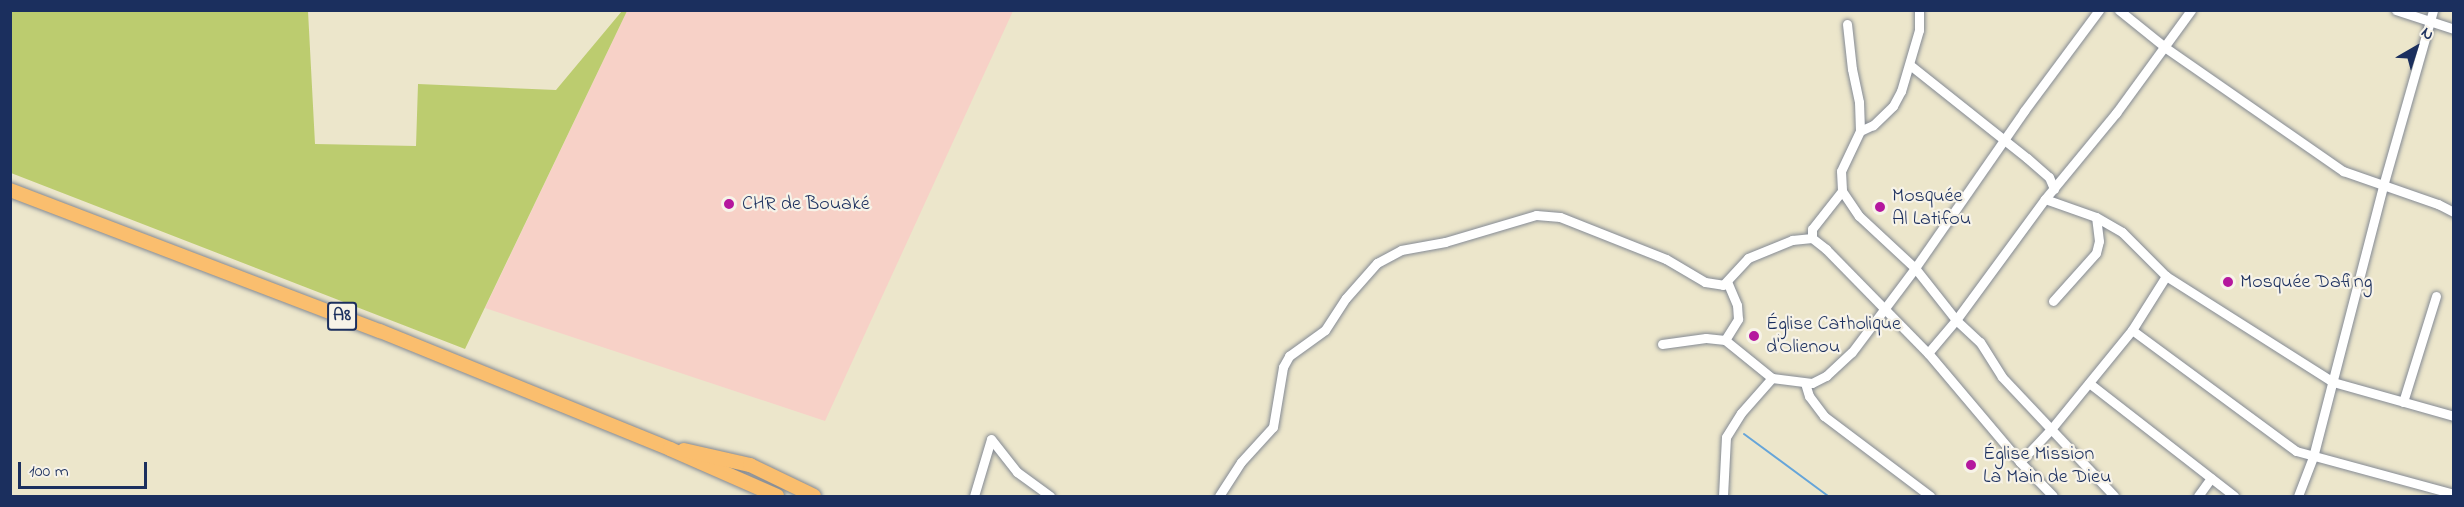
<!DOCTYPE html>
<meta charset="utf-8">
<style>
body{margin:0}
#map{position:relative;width:2464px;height:507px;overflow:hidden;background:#ece6cb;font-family:"Indie Flower",sans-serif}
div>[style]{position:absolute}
.built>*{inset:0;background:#f7d1c7}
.green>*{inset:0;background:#bccc6f}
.stream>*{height:2px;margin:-1px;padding:0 1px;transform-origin:1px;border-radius:1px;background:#66a5d9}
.roads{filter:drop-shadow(0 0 2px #848a94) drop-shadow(0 0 2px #848a94)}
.minor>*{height:9px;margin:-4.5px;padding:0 4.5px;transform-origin:4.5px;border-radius:4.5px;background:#fff}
.primary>*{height:14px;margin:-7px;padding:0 7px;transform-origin:7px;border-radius:7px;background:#fabe6e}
.dots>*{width:16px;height:16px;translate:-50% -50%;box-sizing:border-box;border:3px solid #f7f3e8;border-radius:50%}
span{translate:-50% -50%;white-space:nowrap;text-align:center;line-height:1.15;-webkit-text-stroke:4.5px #f7f3e8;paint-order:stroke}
.shield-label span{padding:2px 4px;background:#f7f3e8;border:2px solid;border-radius:4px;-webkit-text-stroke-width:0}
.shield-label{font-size:18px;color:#1b2f5e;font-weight:700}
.poi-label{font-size:20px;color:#1b2f5e}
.left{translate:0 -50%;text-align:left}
.frame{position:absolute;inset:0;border:12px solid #1b2f5e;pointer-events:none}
.north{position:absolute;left:2386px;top:18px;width:60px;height:60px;-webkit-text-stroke:4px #f7f3e8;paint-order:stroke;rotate:39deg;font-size:16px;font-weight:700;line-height:24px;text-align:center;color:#1b2f5e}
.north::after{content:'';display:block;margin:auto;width:21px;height:27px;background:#1b2f5e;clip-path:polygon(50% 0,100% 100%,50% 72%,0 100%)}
.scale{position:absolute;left:18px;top:462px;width:129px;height:27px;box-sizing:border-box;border:3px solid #1b2f5e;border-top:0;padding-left:8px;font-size:18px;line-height:21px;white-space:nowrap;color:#1b2f5e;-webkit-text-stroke:4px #f7f3e8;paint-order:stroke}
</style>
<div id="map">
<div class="built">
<i style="clip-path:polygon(627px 11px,1013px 11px,825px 421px,485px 308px)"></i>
</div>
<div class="green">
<i style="clip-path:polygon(10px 11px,308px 11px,315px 144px,416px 146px,418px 84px,556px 90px,622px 11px,627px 11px,465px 349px,11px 173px)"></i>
</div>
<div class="stream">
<i style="left:1744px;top:434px;width:104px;rotate:36.4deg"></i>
</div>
<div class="roads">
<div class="minor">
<i style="left:1919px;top:10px;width:20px;rotate:90deg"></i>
<i style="left:1919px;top:30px;width:64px;rotate:106.4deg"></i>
<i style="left:1901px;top:91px;width:17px;rotate:118deg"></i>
<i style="left:1893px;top:106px;width:28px;rotate:136deg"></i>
<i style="left:1873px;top:125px;width:14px;rotate:155deg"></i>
<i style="left:1860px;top:131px;width:44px;rotate:115.4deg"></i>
<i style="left:1841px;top:171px;width:20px;rotate:87deg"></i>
<i style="left:1842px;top:191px;width:30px;rotate:56deg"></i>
<i style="left:1859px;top:216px;width:76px;rotate:42.9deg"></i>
<i style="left:1915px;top:268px;width:66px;rotate:51.7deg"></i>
<i style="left:1956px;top:320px;width:33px;rotate:43deg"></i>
<i style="left:1980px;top:342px;width:41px;rotate:57.8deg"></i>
<i style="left:2002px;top:377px;width:163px;rotate:46.7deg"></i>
<i style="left:2119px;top:10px;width:60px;rotate:39deg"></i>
<i style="left:2166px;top:48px;width:216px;rotate:34.8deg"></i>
<i style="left:2343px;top:171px;width:101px;rotate:19.2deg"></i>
<i style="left:2438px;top:204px;width:18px;rotate:27deg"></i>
<i style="left:2396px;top:10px;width:61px;rotate:18.1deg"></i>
<i style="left:1847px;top:24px;width:45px;rotate:83.7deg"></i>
<i style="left:1852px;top:69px;width:34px;rotate:78deg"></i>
<i style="left:1859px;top:102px;width:29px;rotate:88deg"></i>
<i style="left:1910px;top:65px;width:149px;rotate:38.5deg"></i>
<i style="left:2027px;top:158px;width:29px;rotate:41deg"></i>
<i style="left:2049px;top:177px;width:13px;rotate:67deg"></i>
<i style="left:2045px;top:199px;width:54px;rotate:19.4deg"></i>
<i style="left:2096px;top:217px;width:30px;rotate:30deg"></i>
<i style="left:2122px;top:232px;width:62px;rotate:45deg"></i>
<i style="left:2166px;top:276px;width:198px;rotate:32.4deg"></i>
<i style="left:2333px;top:382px;width:126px;rotate:15.7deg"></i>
<i style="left:1812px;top:238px;width:9px;rotate:-90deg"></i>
<i style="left:1812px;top:229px;width:48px;rotate:-51.7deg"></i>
<i style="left:2053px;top:301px;width:64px;rotate:-48.1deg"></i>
<i style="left:2096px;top:253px;width:12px;rotate:-76deg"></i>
<i style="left:2099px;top:241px;width:24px;rotate:-97deg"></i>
<i style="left:2132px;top:330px;width:204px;rotate:36.4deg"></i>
<i style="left:2296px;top:451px;width:164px;rotate:15.2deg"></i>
<i style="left:1725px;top:340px;width:25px;rotate:-58deg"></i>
<i style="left:1738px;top:319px;width:14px;rotate:-94deg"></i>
<i style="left:1737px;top:305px;width:25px;rotate:-113deg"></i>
<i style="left:1662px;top:344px;width:44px;rotate:-7.8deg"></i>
<i style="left:1706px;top:338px;width:19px;rotate:6deg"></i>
<i style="left:1725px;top:340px;width:60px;rotate:39deg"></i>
<i style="left:1928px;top:353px;width:43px;rotate:-49.7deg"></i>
<i style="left:1956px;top:320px;width:150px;rotate:-53.7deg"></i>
<i style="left:2045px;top:199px;width:112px;rotate:-50.5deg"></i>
<i style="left:2116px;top:113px;width:127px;rotate:-53.9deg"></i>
<i style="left:1805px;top:383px;width:14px;rotate:73deg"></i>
<i style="left:1809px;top:396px;width:25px;rotate:53deg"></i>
<i style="left:1824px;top:416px;width:133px;rotate:37deg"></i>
<i style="left:2089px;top:383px;width:184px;rotate:37.9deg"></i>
<i style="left:2403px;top:402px;width:111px;rotate:-72.7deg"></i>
<i style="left:991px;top:439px;width:42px;rotate:51.8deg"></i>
<i style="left:1017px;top:472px;width:41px;rotate:36deg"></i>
<i style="left:2020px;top:462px;width:47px;rotate:-46.7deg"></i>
<i style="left:2052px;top:428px;width:127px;rotate:-50.8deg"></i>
<i style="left:2132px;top:330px;width:64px;rotate:-57.8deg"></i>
<i style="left:974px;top:496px;width:59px;rotate:-73.4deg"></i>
<i style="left:1219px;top:496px;width:40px;rotate:-57.1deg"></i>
<i style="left:1241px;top:462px;width:47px;rotate:-47.6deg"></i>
<i style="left:1273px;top:427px;width:61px;rotate:-80.5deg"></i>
<i style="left:1283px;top:367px;width:13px;rotate:-61deg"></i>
<i style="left:1289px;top:356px;width:44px;rotate:-35.8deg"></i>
<i style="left:1325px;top:330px;width:38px;rotate:-57deg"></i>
<i style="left:1346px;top:298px;width:47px;rotate:-48.5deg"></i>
<i style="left:1377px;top:263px;width:27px;rotate:-28deg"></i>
<i style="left:1401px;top:250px;width:45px;rotate:-10.3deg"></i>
<i style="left:1445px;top:242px;width:95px;rotate:-16.5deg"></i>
<i style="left:1536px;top:215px;width:24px;rotate:5deg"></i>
<i style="left:1560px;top:217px;width:114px;rotate:21.6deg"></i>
<i style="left:1666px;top:259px;width:45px;rotate:30.5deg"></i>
<i style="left:1705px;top:282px;width:18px;rotate:9deg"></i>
<i style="left:1723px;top:285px;width:37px;rotate:-47deg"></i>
<i style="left:1748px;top:258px;width:48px;rotate:-22.2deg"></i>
<i style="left:1792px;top:240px;width:20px;rotate:-6deg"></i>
<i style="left:1812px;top:238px;width:18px;rotate:38deg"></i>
<i style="left:1826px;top:249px;width:146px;rotate:45.6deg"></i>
<i style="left:1928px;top:353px;width:143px;rotate:49.8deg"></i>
<i style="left:2020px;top:462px;width:47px;rotate:45.9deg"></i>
<i style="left:1723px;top:496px;width:59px;rotate:-87.1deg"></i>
<i style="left:1726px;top:437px;width:28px;rotate:-58deg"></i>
<i style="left:1741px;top:413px;width:47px;rotate:-48.5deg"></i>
<i style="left:1772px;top:378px;width:40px;rotate:7.1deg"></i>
<i style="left:1812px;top:383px;width:16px;rotate:-27deg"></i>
<i style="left:1826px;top:376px;width:35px;rotate:-43deg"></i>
<i style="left:1852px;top:352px;width:105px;rotate:-53.1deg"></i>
<i style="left:1915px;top:268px;width:191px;rotate:-55.2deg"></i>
<i style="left:2024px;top:111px;width:126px;rotate:-53.4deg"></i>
<i style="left:2198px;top:496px;width:22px;rotate:-54deg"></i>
<i style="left:2298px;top:496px;width:42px;rotate:-69deg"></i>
<i style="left:2313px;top:457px;width:280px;rotate:-75.5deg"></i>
<i style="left:2383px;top:186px;width:183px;rotate:-74.1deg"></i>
</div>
<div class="primary">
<i style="left:10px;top:190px;width:396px;rotate:20.9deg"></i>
<i style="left:380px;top:331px;width:313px;rotate:22.1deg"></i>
<i style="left:670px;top:449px;width:117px;rotate:23.7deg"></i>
<i style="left:684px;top:450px;width:68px;rotate:12.8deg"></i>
<i style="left:750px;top:465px;width:71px;rotate:25.8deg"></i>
</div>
</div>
<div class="dots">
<i style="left:729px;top:204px;background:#b5179e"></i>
<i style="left:1880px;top:207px;background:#b5179e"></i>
<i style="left:2228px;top:282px;background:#b5179e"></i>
<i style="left:1754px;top:336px;background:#b5179e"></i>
<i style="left:1971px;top:465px;background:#b5179e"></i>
</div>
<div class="shield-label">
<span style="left:342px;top:316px">A8</span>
</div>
<div class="poi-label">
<span class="left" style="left:1892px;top:208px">Mosquée<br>Al Latifou</span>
<span class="left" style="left:742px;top:204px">CHR de Bouaké</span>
<span class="left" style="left:2240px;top:282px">Mosquée Dafing</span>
<span class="left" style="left:1766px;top:336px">Église Catholique<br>d'Olienou</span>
<span class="left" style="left:1983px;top:466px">Église Mission<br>La Main de Dieu</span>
</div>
<div class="frame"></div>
<div class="north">N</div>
<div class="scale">100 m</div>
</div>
